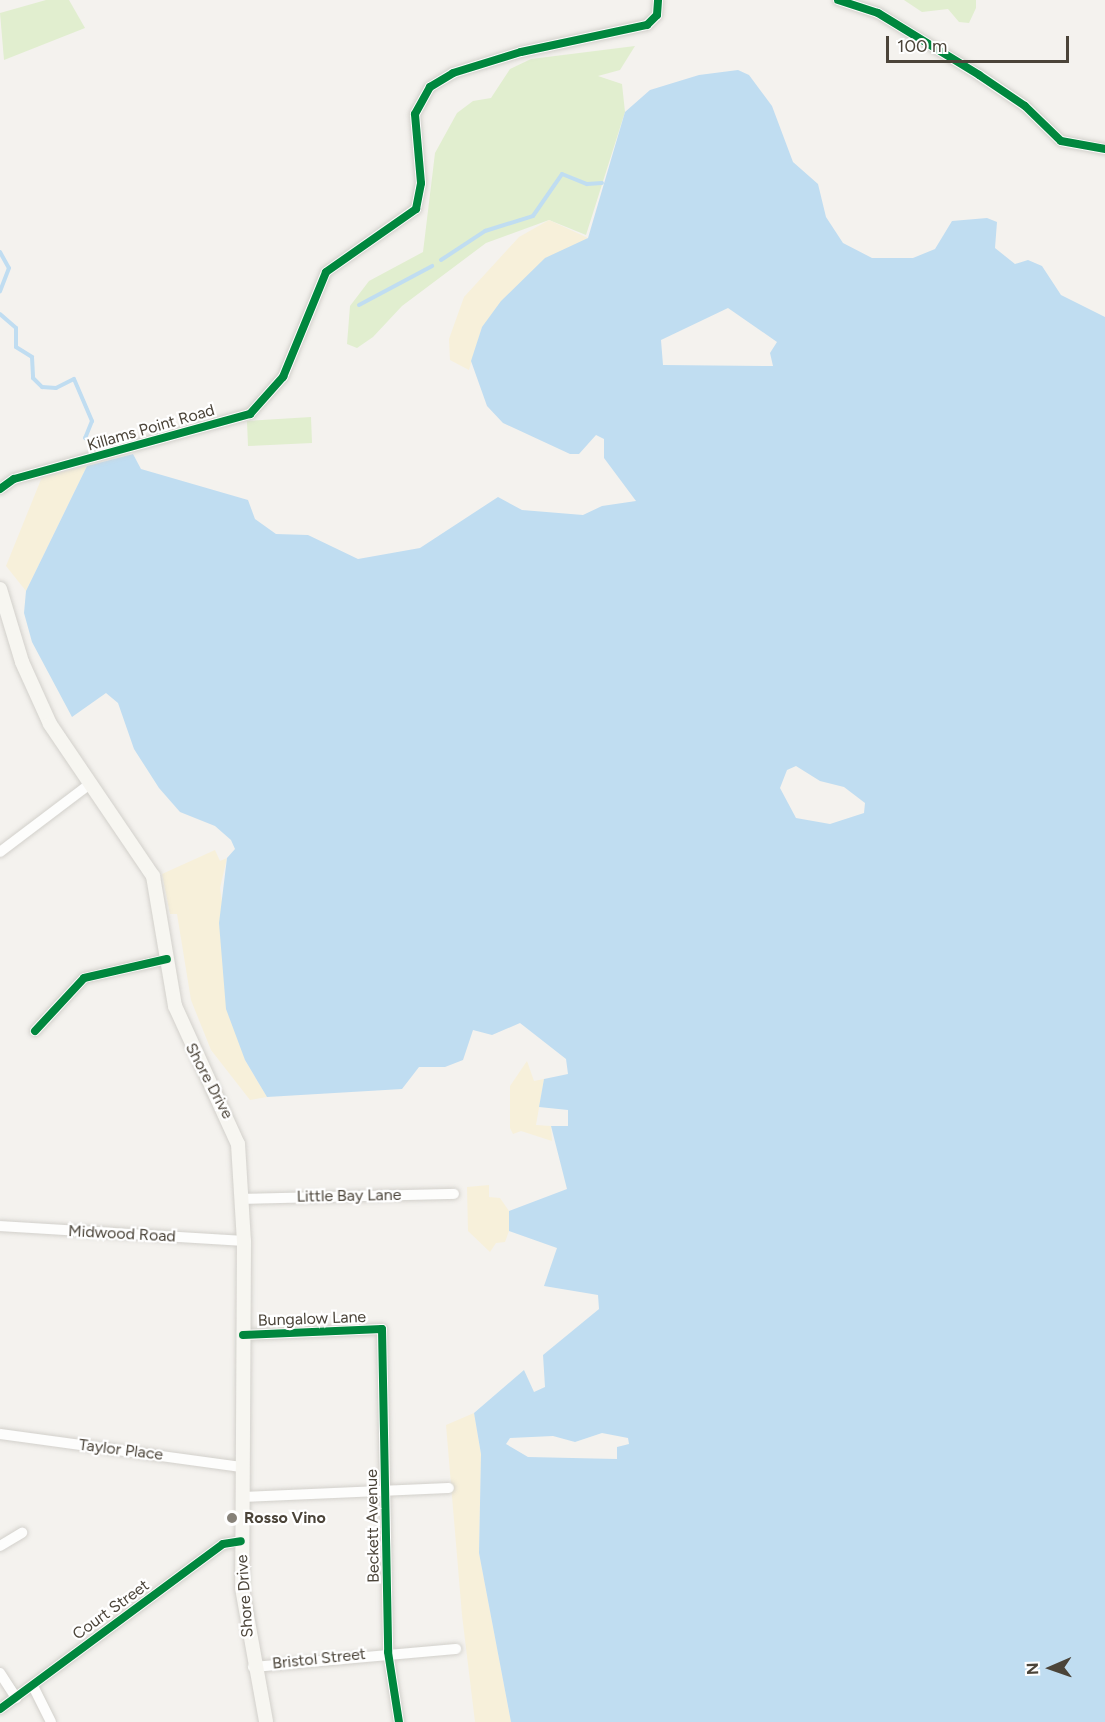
<!DOCTYPE html>
<style>
body{margin:0}
#map{position:relative;width:1105px;height:1722px;overflow:hidden;background:#f4f2ee;font-family:Figtree,sans-serif}
div>[style]{position:absolute}
.green>*{inset:0;background:#e1eecf}
.sand>*{inset:0;background:#f7f0da}
.water>*{inset:0;background:#c0ddf1}
.stream>*{height:4px;margin:-2px;padding:0 2px;transform-origin:2px;border-radius:2px;background:#c0ddf1}
.roads{filter:drop-shadow(0 0 2px #d2d0cb) drop-shadow(0 0 2px #d2d0cb)}
.street>*{height:10px;margin:-5px;padding:0 5px;transform-origin:5px;border-radius:5px;background:#fdfdfc}
.secondary>*{height:14px;margin:-7px;padding:0 7px;transform-origin:7px;border-radius:7px;background:#f7f6f1}
.cycleway>*{height:8px;margin:-4px;padding:0 4px;transform-origin:4px;border-radius:4px;background:#00873e}
.dots>*{width:16px;height:16px;translate:-50% -50%;box-sizing:border-box;border:3px solid #fff;border-radius:50%}
span{translate:-50% -50%;white-space:nowrap;text-align:center;line-height:1.15;-webkit-text-stroke:4.5px #fff;paint-order:stroke}
.street-label{font-size:16px;color:#4b4439}
.poi-label{font-size:16px;color:#4b4439;font-weight:700}
.left{translate:0 -50%;text-align:left}
.north{position:absolute;left:1021px;top:1638px;width:60px;height:60px;-webkit-text-stroke:4px #fff;paint-order:stroke;rotate:268deg;font-size:16px;font-weight:700;line-height:24px;text-align:center;color:#4b4439}
.north::after{content:'';display:block;margin:auto;width:21px;height:27px;background:#4b4439;clip-path:polygon(50% 0,100% 100%,50% 72%,0 100%)}
.scale{position:absolute;left:886px;top:36px;width:183px;height:27px;box-sizing:border-box;border:3px solid #4b4439;border-top:0;padding-left:8px;font-size:18px;line-height:21px;white-space:nowrap;color:#4b4439;-webkit-text-stroke:4px #fff;paint-order:stroke}
</style>
<div id="map">
<div class="green">
<i style="clip-path:polygon(46px 0,69px 0,85px 28px,4px 60px,0 13px)"></i>
<i style="clip-path:polygon(904px 0,976px 0,976px 8px,969px 23px,959px 22px,948px 9px,922px 12px)"></i>
<i style="clip-path:polygon(635px 46px,620px 70px,598px 76px,622px 84px,625px 112px,586px 235px,549px 220px,486px 243px,402px 306px,373px 337px,357px 348px,347px 344px,350px 306px,369px 281px,423px 252px,435px 153px,457px 113px,473px 101px,491px 98px,510px 69px,531px 59px)"></i>
<i style="clip-path:polygon(311px 417px,312px 443px,248px 446px,247px 421px)"></i>
</div>
<div class="sand">
<i style="clip-path:polygon(549px 220px,588px 238px,482px 327px,469px 370px,450px 360px,449px 339px,464px 297px,519px 237px)"></i>
<i style="clip-path:polygon(87px 466px,26px 591px,6px 566px,42px 477px)"></i>
<i style="clip-path:polygon(215px 850px,220px 861px,227px 858px,220px 888px,245px 1060px,267px 1097px,250px 1100px,211px 1050px,191px 1000px,177px 914px,170px 914px,162px 874px)"></i>
<i style="clip-path:polygon(527px 1061px,534px 1081px,544px 1079px,536px 1125px,551px 1126px,552px 1141px,521px 1131px,513px 1134px,510px 1128px,510px 1086px)"></i>
<i style="clip-path:polygon(489px 1185px,489px 1197px,500px 1198px,509px 1211px,509px 1231px,505px 1242px,496px 1243px,490px 1252px,468px 1231px,467px 1187px)"></i>
<i style="clip-path:polygon(474px 1413px,481px 1454px,479px 1553px,511px 1722px,475px 1722px,462px 1615px,446px 1425px)"></i>
</div>
<div class="water">
<i style="clip-path:polygon(evenodd,738px 70px,749px 75px,772px 106px,793px 162px,818px 184px,826px 217px,843px 243px,872px 258px,913px 258px,935px 249px,952px 221px,987px 218px,997px 222px,995px 248px,1015px 264px,1028px 260px,1042px 266px,1061px 295px,1105px 317px,1105px 1722px,511px 1722px,479px 1553px,481px 1454px,474px 1413px,524px 1370px,534px 1392px,545px 1387px,543px 1355px,599px 1309px,598px 1295px,544px 1286px,557px 1248px,509px 1231px,509px 1211px,567px 1189px,551px 1126px,568px 1126px,568px 1110px,539px 1107px,544px 1079px,568px 1074px,566px 1059px,520px 1023px,492px 1035px,473px 1030px,463px 1060px,445px 1067px,419px 1067px,402px 1089px,267px 1097px,245px 1060px,226px 1009px,219px 923px,227px 858px,235px 849px,231px 840px,215px 826px,180px 812px,159px 788px,134px 749px,118px 703px,106px 693px,72px 717px,32px 642px,24px 613px,26px 591px,87px 466px,133px 454px,141px 469px,248px 500px,255px 519px,276px 534px,308px 535px,358px 559px,420px 548px,498px 497px,522px 510px,583px 515px,602px 506px,636px 501px,604px 458px,604px 439px,596px 435px,579px 454px,570px 454px,503px 423px,487px 406px,471px 361px,482px 327px,501px 301px,545px 258px,588px 238px,625px 112px,650px 90px,699px 75px,738px 70px,728px 308px,777px 342px,770px 353px,773px 366px,663px 365px,661px 340px,728px 308px,738px 70px,796px 766px,820px 781px,844px 787px,865px 803px,864px 813px,830px 824px,796px 818px,780px 788px,787px 770px,796px 766px,738px 70px,602px 1433px,628px 1438px,629px 1444px,617px 1447px,617px 1459px,528px 1457px,506px 1444px,510px 1438px,553px 1436px,575px 1442px,602px 1433px)"></i>
</div>
<div class="stream">
<i style="left:0;top:252px;width:18px;rotate:61deg"></i>
<i style="left:9px;top:268px;width:25px;rotate:111deg"></i>
<i style="left:441px;top:260px;width:53px;rotate:-33.4deg"></i>
<i style="left:485px;top:231px;width:50px;rotate:-17.4deg"></i>
<i style="left:533px;top:216px;width:51px;rotate:-55.4deg"></i>
<i style="left:562px;top:174px;width:27px;rotate:22deg"></i>
<i style="left:587px;top:184px;width:15px;rotate:-4deg"></i>
<i style="left:359px;top:305px;width:83px;rotate:-28.1deg"></i>
<i style="left:0;top:314px;width:21px;rotate:41deg"></i>
<i style="left:16px;top:328px;width:19px;rotate:90deg"></i>
<i style="left:16px;top:347px;width:19px;rotate:32deg"></i>
<i style="left:32px;top:357px;width:21px;rotate:87deg"></i>
<i style="left:33px;top:378px;width:13px;rotate:45deg"></i>
<i style="left:42px;top:387px;width:14px;rotate:4deg"></i>
<i style="left:56px;top:388px;width:20px;rotate:-27deg"></i>
<i style="left:74px;top:379px;width:46px;rotate:66.8deg"></i>
<i style="left:92px;top:421px;width:18px;rotate:112deg"></i>
<i style="left:85px;top:438px;width:21px;rotate:31deg"></i>
</div>
<div class="roads">
<div class="street">
<i style="left:838px;top:0;width:42px;rotate:18deg"></i>
<i style="left:878px;top:13px;width:119px;rotate:31.5deg"></i>
<i style="left:979px;top:75px;width:55px;rotate:34deg"></i>
<i style="left:1025px;top:106px;width:50px;rotate:44.2deg"></i>
<i style="left:1061px;top:141px;width:45px;rotate:10.3deg"></i>
<i style="left:0;top:489px;width:17px;rotate:-36deg"></i>
<i style="left:14px;top:479px;width:245px;rotate:-15.4deg"></i>
<i style="left:250px;top:414px;width:50px;rotate:-48.3deg"></i>
<i style="left:283px;top:377px;width:113px;rotate:-67.7deg"></i>
<i style="left:326px;top:272px;width:110px;rotate:-35deg"></i>
<i style="left:416px;top:209px;width:26px;rotate:-79deg"></i>
<i style="left:421px;top:183px;width:69px;rotate:-95deg"></i>
<i style="left:415px;top:114px;width:31px;rotate:-61deg"></i>
<i style="left:430px;top:87px;width:27px;rotate:-31deg"></i>
<i style="left:453px;top:73px;width:71px;rotate:-17.2deg"></i>
<i style="left:521px;top:52px;width:129px;rotate:-12.1deg"></i>
<i style="left:647px;top:25px;width:14px;rotate:-45deg"></i>
<i style="left:657px;top:15px;width:15px;rotate:-86deg"></i>
<i style="left:0;top:852px;width:113px;rotate:-37.1deg"></i>
<i style="left:35px;top:1031px;width:72px;rotate:-47.2deg"></i>
<i style="left:84px;top:978px;width:85px;rotate:-12.9deg"></i>
<i style="left:244px;top:1199px;width:210px;rotate:-1.4deg"></i>
<i style="left:0;top:1226px;width:244px;rotate:3.5deg"></i>
<i style="left:243px;top:1335px;width:139px;rotate:-2.5deg"></i>
<i style="left:382px;top:1329px;width:323px;rotate:88.9deg"></i>
<i style="left:388px;top:1652px;width:71px;rotate:81.1deg"></i>
<i style="left:0;top:1434px;width:244px;rotate:7.8deg"></i>
<i style="left:242px;top:1497px;width:207px;rotate:-2.5deg"></i>
<i style="left:0;top:1546px;width:26px;rotate:-31deg"></i>
<i style="left:253px;top:1667px;width:204px;rotate:-5.1deg"></i>
<i style="left:0;top:1673px;width:30px;rotate:57deg"></i>
<i style="left:33px;top:1686px;width:40px;rotate:63.4deg"></i>
<i style="left:0;top:1709px;width:277px;rotate:-36.5deg"></i>
<i style="left:223px;top:1544px;width:18px;rotate:-9deg"></i>
</div>
<div class="secondary">
<i style="left:0;top:589px;width:76px;rotate:73.2deg"></i>
<i style="left:22px;top:662px;width:68px;rotate:65.7deg"></i>
<i style="left:50px;top:724px;width:184px;rotate:55.9deg"></i>
<i style="left:153px;top:876px;width:132px;rotate:80.4deg"></i>
<i style="left:175px;top:1006px;width:152px;rotate:65.5deg"></i>
<i style="left:238px;top:1144px;width:97px;rotate:86.5deg"></i>
<i style="left:244px;top:1241px;width:347px;rotate:90.3deg"></i>
<i style="left:242px;top:1588px;width:136px;rotate:79.8deg"></i>
</div>
</div>
<div class="cycleway">
<i style="left:838px;top:0;width:42px;rotate:18deg"></i>
<i style="left:878px;top:13px;width:119px;rotate:31.5deg"></i>
<i style="left:979px;top:75px;width:55px;rotate:34deg"></i>
<i style="left:1025px;top:106px;width:50px;rotate:44.2deg"></i>
<i style="left:1061px;top:141px;width:45px;rotate:10.3deg"></i>
<i style="left:0;top:489px;width:17px;rotate:-36deg"></i>
<i style="left:14px;top:479px;width:245px;rotate:-15.4deg"></i>
<i style="left:250px;top:414px;width:50px;rotate:-48.3deg"></i>
<i style="left:283px;top:377px;width:113px;rotate:-67.7deg"></i>
<i style="left:326px;top:272px;width:110px;rotate:-35deg"></i>
<i style="left:416px;top:209px;width:26px;rotate:-79deg"></i>
<i style="left:421px;top:183px;width:69px;rotate:-95deg"></i>
<i style="left:415px;top:114px;width:31px;rotate:-61deg"></i>
<i style="left:430px;top:87px;width:27px;rotate:-31deg"></i>
<i style="left:453px;top:73px;width:71px;rotate:-17.2deg"></i>
<i style="left:521px;top:52px;width:129px;rotate:-12.1deg"></i>
<i style="left:647px;top:25px;width:14px;rotate:-45deg"></i>
<i style="left:657px;top:15px;width:15px;rotate:-86deg"></i>
<i style="left:35px;top:1031px;width:72px;rotate:-47.2deg"></i>
<i style="left:84px;top:978px;width:85px;rotate:-12.9deg"></i>
<i style="left:243px;top:1335px;width:139px;rotate:-2.5deg"></i>
<i style="left:382px;top:1329px;width:323px;rotate:88.9deg"></i>
<i style="left:388px;top:1652px;width:71px;rotate:81.1deg"></i>
<i style="left:0;top:1709px;width:277px;rotate:-36.5deg"></i>
<i style="left:223px;top:1544px;width:18px;rotate:-9deg"></i>
</div>
<div class="dots">
<i style="left:232px;top:1518px;background:#868178"></i>
</div>
<div class="street-label">
<span style="left:151px;top:428px;rotate:-16deg">Killams Point Road</span>
<span style="left:209px;top:1081px;rotate:62deg">Shore Drive</span>
<span style="left:349px;top:1196px;rotate:-1deg">Little Bay Lane</span>
<span style="left:122px;top:1234px;rotate:3deg">Midwood Road</span>
<span style="left:312px;top:1319px;rotate:-2deg">Bungalow Lane</span>
<span style="left:121px;top:1450px;rotate:7deg">Taylor Place</span>
<span style="left:373px;top:1526px;rotate:-91deg">Beckett Avenue</span>
<span style="left:245px;top:1596px;rotate:-94deg">Shore Drive</span>
<span style="left:111px;top:1610px;rotate:-36deg">Court Street</span>
<span style="left:319px;top:1659px;rotate:-6deg">Bristol Street</span>
</div>
<div class="poi-label">
<span class="left" style="left:244px;top:1518px">Rosso Vino</span>
</div>
<div class="north">N</div>
<div class="scale">100 m</div>
</div>
